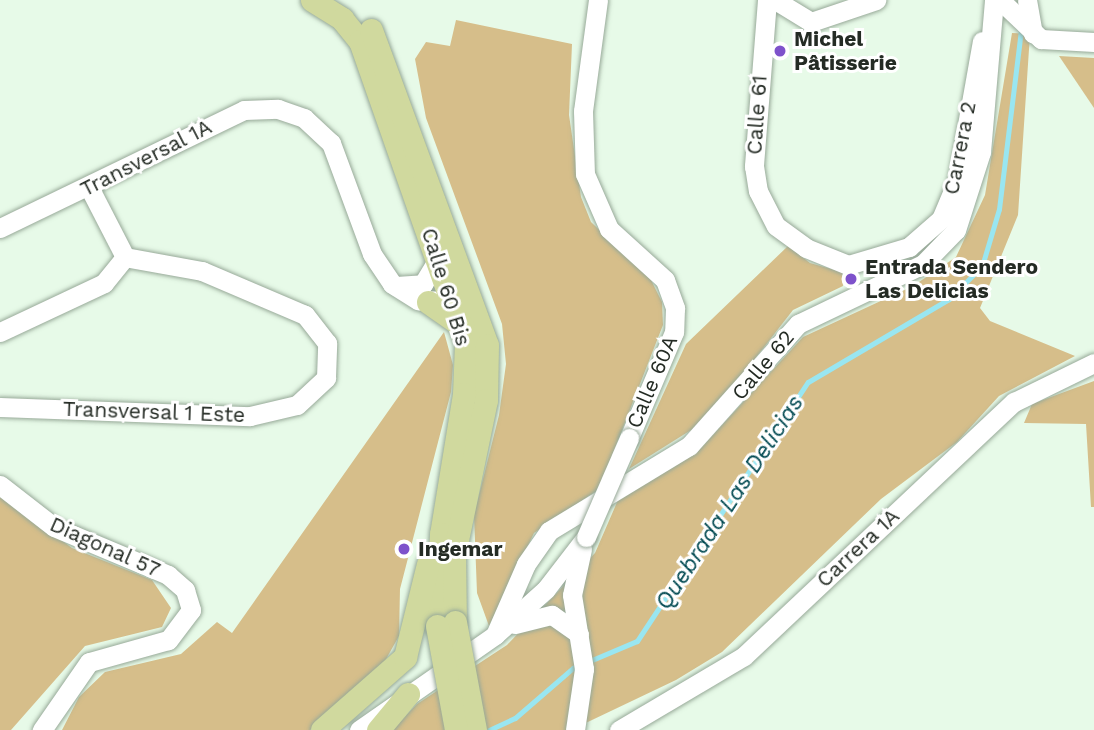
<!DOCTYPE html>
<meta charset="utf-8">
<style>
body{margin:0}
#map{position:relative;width:1094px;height:730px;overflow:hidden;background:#e7fae8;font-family:"Work Sans",sans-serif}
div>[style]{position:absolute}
.green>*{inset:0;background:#d6be8a}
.stream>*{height:5px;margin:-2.5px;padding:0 2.5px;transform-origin:2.5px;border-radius:2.5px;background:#99e6f1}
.roads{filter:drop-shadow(0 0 2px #97a998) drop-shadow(0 0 2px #97a998)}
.minor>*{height:19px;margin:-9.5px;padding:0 9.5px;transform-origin:9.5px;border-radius:9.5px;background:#fff}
.major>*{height:23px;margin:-11.5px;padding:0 11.5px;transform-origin:11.5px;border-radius:11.5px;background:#d0d99e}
.bridges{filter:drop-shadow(0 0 2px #97a998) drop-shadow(0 0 2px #97a998)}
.minor-bridge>*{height:19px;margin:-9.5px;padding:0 9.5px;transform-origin:9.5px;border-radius:9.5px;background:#fff}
.major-bridge>*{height:23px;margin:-11.5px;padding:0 11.5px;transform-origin:11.5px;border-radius:11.5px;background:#d0d99e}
.dots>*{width:19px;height:19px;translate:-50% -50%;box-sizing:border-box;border:4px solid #fff;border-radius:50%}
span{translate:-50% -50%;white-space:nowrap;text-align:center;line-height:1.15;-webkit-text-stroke:6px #fff;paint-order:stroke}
.poi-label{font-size:21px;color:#242b24;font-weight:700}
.left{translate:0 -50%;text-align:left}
.street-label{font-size:21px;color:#242b24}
.water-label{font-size:23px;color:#004951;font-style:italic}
</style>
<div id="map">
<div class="green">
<i style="clip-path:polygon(456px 20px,572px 44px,569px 115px,581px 197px,591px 222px,651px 280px,662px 302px,663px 325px,599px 489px,534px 533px,489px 626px,477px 593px,474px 515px,499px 415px,506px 364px,502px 324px,426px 118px,415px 59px,426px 42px,450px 46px)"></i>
<i style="clip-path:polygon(1012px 33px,1030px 34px,1018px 215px,980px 308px,990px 321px,1075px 356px,999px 396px,957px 442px,881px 499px,722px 652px,676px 680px,571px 730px,392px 730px,417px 704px,507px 645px,595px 553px,618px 500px,700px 449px,803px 337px,913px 286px,956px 257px,985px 195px)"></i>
<i style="clip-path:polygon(1059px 56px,1094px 58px,1094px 108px)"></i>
<i style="clip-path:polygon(788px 246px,810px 263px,842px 272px,843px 286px,793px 310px,707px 420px,629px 469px,686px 344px)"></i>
<i style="clip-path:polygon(444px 332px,453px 365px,451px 392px,400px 589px,399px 636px,385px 661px,310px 730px,62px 730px,79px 697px,105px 672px,181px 654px,217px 622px,232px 633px)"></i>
<i style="clip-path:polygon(1094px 381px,1094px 507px,1091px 507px,1086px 424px,1024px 423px,1032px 404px)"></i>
<i style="clip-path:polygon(0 495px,72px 548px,152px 580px,171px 608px,162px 627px,85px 646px,11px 730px,0 730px)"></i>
</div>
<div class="stream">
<i style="left:489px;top:730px;width:29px;rotate:-25deg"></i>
<i style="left:515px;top:718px;width:77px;rotate:-40.8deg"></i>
<i style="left:573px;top:668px;width:69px;rotate:-22.9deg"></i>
<i style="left:637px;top:641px;width:310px;rotate:-56.6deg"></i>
<i style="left:808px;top:382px;width:164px;rotate:-30.5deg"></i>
<i style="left:949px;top:299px;width:47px;rotate:-45deg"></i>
<i style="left:982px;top:266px;width:59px;rotate:-73.4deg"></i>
<i style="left:999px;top:209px;width:179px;rotate:-83deg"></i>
</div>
<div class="roads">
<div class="minor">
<i style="left:598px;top:0;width:112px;rotate:97.7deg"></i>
<i style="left:583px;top:111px;width:63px;rotate:88.2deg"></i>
<i style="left:585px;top:174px;width:60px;rotate:66.4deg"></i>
<i style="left:609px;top:229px;width:76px;rotate:42.3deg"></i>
<i style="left:665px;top:280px;width:30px;rotate:70deg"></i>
<i style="left:675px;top:308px;width:24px;rotate:92deg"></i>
<i style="left:674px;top:332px;width:115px;rotate:113deg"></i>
<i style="left:767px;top:0;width:167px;rotate:94.5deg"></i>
<i style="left:754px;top:166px;width:25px;rotate:81deg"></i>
<i style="left:758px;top:191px;width:39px;rotate:63deg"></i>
<i style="left:776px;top:226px;width:37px;rotate:36deg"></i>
<i style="left:806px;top:248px;width:45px;rotate:22deg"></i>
<i style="left:848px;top:265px;width:64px;rotate:-16.4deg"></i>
<i style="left:909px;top:247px;width:43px;rotate:-41.2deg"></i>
<i style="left:941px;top:219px;width:41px;rotate:-67.2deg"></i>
<i style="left:957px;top:181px;width:142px;rotate:-79.9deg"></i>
<i style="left:775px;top:0;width:42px;rotate:31.4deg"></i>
<i style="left:811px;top:22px;width:69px;rotate:-18.7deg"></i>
<i style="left:1000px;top:0;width:57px;rotate:43.6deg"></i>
<i style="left:1041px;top:39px;width:53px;rotate:3.2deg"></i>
<i style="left:1027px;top:0;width:34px;rotate:80deg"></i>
<i style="left:0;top:228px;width:271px;rotate:-25.8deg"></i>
<i style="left:244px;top:110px;width:34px;rotate:-2deg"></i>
<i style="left:278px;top:109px;width:28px;rotate:19deg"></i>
<i style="left:304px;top:118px;width:37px;rotate:43deg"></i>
<i style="left:331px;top:143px;width:118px;rotate:69.7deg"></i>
<i style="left:372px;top:254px;width:36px;rotate:56deg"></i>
<i style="left:392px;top:284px;width:31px;rotate:32deg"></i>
<i style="left:418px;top:300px;width:23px;rotate:2deg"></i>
<i style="left:396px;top:286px;width:27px;rotate:-4deg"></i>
<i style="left:423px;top:284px;width:29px;rotate:-59deg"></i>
<i style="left:0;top:332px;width:115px;rotate:-25.2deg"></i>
<i style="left:104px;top:283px;width:33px;rotate:-51deg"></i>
<i style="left:0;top:407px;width:250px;rotate:2.1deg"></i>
<i style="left:250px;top:416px;width:48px;rotate:-13.2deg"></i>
<i style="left:297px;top:405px;width:40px;rotate:-43deg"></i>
<i style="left:326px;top:378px;width:35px;rotate:-88deg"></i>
<i style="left:327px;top:343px;width:36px;rotate:-128deg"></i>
<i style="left:305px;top:315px;width:112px;rotate:-156.9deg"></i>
<i style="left:202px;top:271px;width:78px;rotate:-169.7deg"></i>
<i style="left:125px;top:257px;width:79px;rotate:-117.2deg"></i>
<i style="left:0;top:485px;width:68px;rotate:37.9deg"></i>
<i style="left:54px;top:527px;width:124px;rotate:22.8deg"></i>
<i style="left:168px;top:575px;width:23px;rotate:41deg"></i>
<i style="left:185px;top:590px;width:21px;rotate:73deg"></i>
<i style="left:191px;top:610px;width:38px;rotate:127deg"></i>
<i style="left:168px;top:640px;width:82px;rotate:164.4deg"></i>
<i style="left:89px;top:662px;width:83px;rotate:124.7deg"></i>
<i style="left:515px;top:624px;width:38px;rotate:-14deg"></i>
<i style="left:552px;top:615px;width:33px;rotate:35deg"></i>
<i style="left:495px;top:635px;width:77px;rotate:-66.4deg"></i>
<i style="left:526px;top:564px;width:40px;rotate:-55.1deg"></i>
<i style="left:549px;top:531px;width:164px;rotate:-31.3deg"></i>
<i style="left:689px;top:446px;width:164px;rotate:-48.2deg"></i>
<i style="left:798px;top:324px;width:139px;rotate:-25.6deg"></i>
<i style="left:923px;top:264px;width:47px;rotate:-45.9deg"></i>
<i style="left:956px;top:230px;width:82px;rotate:-72.2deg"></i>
<i style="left:981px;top:152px;width:153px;rotate:-85.1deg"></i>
<i style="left:359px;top:730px;width:166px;rotate:-34.9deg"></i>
<i style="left:495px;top:635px;width:69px;rotate:-42deg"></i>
<i style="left:546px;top:589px;width:66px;rotate:-52.4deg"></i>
<i style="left:575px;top:730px;width:62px;rotate:-81.6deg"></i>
<i style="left:584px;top:669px;width:75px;rotate:-99.2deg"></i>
<i style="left:572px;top:595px;width:47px;rotate:-77.7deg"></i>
<i style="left:619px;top:730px;width:145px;rotate:-30.6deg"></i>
<i style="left:744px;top:656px;width:371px;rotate:-43.3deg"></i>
<i style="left:1014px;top:402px;width:89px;rotate:-26deg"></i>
</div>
<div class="major">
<i style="left:312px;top:0;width:36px;rotate:32deg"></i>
<i style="left:342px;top:19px;width:28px;rotate:51deg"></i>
<i style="left:360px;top:41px;width:320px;rotate:70.7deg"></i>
<i style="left:466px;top:343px;width:51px;rotate:92.2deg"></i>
<i style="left:464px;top:394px;width:142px;rotate:99.3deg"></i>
<i style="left:441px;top:534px;width:92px;rotate:92.5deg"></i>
<i style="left:371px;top:30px;width:336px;rotate:69.8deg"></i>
<i style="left:487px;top:345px;width:55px;rotate:91deg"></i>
<i style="left:486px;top:400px;width:157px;rotate:101.7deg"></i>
<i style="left:454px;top:554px;width:68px;rotate:89.2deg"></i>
<i style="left:428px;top:302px;width:42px;rotate:35.2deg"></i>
<i style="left:322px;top:730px;width:111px;rotate:-41.3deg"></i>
<i style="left:405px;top:657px;width:96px;rotate:-76.1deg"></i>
<i style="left:378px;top:730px;width:47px;rotate:-50.2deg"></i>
</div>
</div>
<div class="bridges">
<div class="minor-bridge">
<i style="left:586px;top:537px;width:108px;rotate:-66.5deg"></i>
</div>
<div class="major-bridge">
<i style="left:455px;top:622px;width:110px;rotate:79.5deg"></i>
<i style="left:437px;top:626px;width:106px;rotate:79.6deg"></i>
</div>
</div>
<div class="dots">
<i style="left:780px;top:51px;background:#7e52cb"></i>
<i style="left:851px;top:279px;background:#7e52cb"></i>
<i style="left:404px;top:549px;background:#7e52cb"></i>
</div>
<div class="poi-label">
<span class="left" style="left:794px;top:51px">Michel<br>Pâtisserie</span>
<span class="left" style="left:865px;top:279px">Entrada Sendero<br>Las Delicias</span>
<span class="left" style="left:418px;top:549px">Ingemar</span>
</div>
<div class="street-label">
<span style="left:757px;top:115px;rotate:-86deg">Calle 61</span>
<span style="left:960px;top:148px;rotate:-79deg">Carrera 2</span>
<span style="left:146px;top:158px;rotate:-27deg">Transversal 1A</span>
<span style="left:446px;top:287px;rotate:73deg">Calle 60 Bis</span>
<span style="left:763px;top:365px;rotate:-50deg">Calle 62</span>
<span style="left:652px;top:382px;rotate:-67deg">Calle 60A</span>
<span style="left:154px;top:412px;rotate:2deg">Transversal 1 Este</span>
<span style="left:105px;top:547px;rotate:24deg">Diagonal 57</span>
<span style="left:858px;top:548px;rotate:-43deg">Carrera 1A</span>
</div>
<div class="water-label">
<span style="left:730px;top:503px;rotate:-57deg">Quebrada Las Delicias</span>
</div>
</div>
